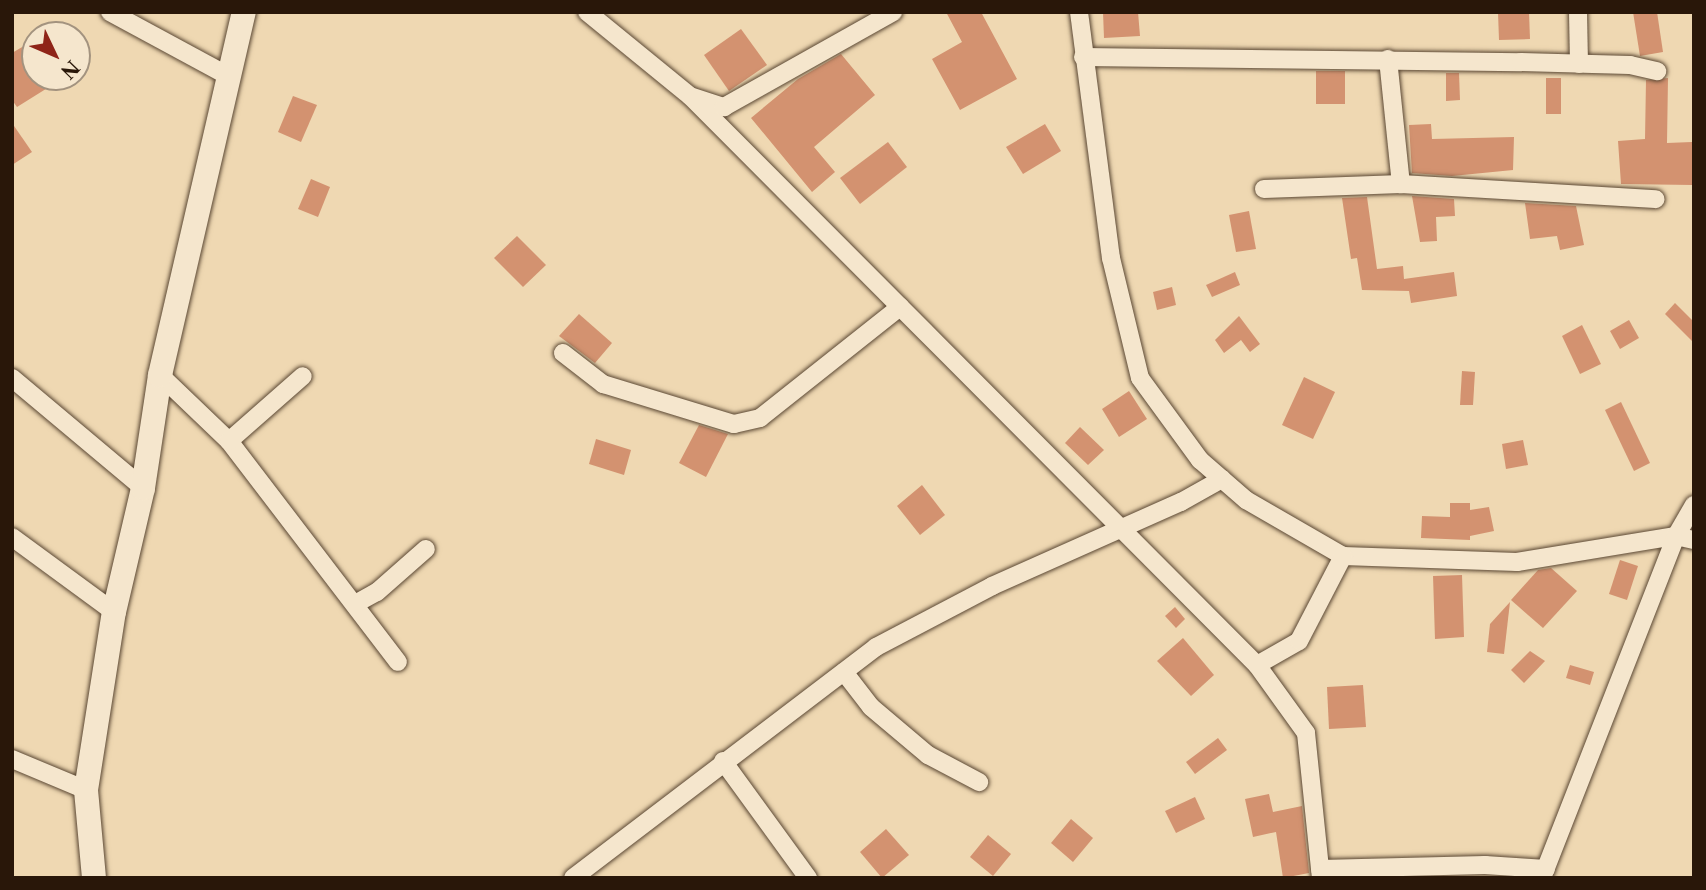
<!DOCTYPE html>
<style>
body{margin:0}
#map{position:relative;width:1706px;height:890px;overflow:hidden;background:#efd8b2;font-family:"Libre Caslon Text",serif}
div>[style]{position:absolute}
.building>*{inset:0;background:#d39270}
.roads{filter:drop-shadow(0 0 2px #5a4733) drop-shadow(0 0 2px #5a4733)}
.minor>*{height:18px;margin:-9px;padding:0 9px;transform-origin:9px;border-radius:9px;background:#f5e6cd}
.secondary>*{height:24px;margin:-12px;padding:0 12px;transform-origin:12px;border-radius:12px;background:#f5e6cd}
span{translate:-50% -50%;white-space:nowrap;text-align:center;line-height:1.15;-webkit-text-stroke:5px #f5e6cd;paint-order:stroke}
.frame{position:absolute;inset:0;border:14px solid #291709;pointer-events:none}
.north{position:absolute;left:21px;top:21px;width:70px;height:70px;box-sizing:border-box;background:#f5e6cd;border:2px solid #a3937f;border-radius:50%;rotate:134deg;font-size:19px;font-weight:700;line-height:28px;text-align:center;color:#291709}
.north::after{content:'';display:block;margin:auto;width:24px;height:32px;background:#8f2418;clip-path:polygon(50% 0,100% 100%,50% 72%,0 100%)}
</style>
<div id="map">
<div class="building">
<i style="clip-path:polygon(946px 12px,981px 12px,1017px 79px,960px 110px,932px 59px,962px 42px)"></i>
<i style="clip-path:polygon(1103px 12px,1138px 12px,1140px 36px,1104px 38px)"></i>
<i style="clip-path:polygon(1498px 12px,1529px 12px,1530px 39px,1499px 40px)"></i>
<i style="clip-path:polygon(1633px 12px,1657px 12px,1663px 52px,1640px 56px)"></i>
<i style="clip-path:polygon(741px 29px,767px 65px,729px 91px,704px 55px)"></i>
<i style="clip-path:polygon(29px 43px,35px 52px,35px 77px,65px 77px,17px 107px,12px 100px,12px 53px)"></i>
<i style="clip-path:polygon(841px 54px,875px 95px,814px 147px,835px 172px,812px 192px,751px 118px,798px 79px)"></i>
<i style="clip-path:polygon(1316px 71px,1345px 71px,1345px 104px,1316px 104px)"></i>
<i style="clip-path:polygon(1446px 73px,1459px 73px,1460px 100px,1446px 101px)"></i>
<i style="clip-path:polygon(1546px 78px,1561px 78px,1561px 114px,1546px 114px)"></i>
<i style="clip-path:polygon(1668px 78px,1667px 143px,1692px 142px,1693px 185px,1621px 184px,1618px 141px,1645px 139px,1646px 80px)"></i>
<i style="clip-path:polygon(293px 96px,317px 105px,301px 142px,278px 132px)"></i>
<i style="clip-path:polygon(12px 123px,32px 152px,12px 165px)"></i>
<i style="clip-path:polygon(1045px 124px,1061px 151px,1023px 174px,1006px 147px)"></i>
<i style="clip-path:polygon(1431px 124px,1432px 139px,1514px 137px,1513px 170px,1452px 176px,1412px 173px,1409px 125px)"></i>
<i style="clip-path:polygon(888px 142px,907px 167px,860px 204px,840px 178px)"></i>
<i style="clip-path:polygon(311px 179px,330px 187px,318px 217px,298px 209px)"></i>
<i style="clip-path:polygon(1412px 196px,1454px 199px,1455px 216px,1436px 217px,1437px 241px,1420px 242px)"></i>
<i style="clip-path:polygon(1367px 197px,1377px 269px,1403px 266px,1404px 279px,1454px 272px,1457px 296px,1411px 303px,1409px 291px,1362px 290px,1357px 258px,1351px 259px,1342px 198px)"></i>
<i style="clip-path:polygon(1525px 203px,1576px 206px,1584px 245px,1560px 250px,1557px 236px,1530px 239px)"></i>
<i style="clip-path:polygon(1249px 211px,1256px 249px,1236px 252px,1229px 215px)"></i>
<i style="clip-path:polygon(517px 236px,546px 265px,523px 287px,494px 258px)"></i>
<i style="clip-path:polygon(1235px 272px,1240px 285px,1212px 297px,1206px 285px)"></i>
<i style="clip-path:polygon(1172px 287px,1176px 305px,1157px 310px,1153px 292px)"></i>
<i style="clip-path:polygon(1675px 303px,1694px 322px,1694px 343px,1665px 314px)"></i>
<i style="clip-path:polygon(579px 314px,612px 343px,595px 363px,559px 336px)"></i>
<i style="clip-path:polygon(1239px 316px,1260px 344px,1250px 352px,1241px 340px,1224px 353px,1215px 340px)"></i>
<i style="clip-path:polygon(1629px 320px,1639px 338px,1620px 349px,1610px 331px)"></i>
<i style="clip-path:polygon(1582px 325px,1601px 364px,1580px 374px,1562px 336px)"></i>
<i style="clip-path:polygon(1462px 371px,1475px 372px,1473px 405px,1460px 405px)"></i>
<i style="clip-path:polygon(1304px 377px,1335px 392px,1313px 439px,1282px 425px)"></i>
<i style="clip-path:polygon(1129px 391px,1147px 419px,1119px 437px,1102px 409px)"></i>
<i style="clip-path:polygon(1621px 402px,1650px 463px,1634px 471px,1605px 410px)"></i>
<i style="clip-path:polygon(699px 425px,728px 434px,706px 477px,679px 463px)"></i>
<i style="clip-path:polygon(1080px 427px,1104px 450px,1088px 465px,1065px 443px)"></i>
<i style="clip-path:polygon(596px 439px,631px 450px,624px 475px,589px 464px)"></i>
<i style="clip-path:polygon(1523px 440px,1528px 465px,1506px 469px,1502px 444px)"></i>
<i style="clip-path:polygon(922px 485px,945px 515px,920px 535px,897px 506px)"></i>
<i style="clip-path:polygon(1450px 503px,1470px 503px,1470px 510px,1489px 507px,1494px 531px,1470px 536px,1470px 540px,1421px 538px,1422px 516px,1450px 517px)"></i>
<i style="clip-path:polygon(1620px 560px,1638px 566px,1627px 600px,1609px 594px)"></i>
<i style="clip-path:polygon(1551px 568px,1577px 591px,1543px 628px,1511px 600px,1538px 570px)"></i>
<i style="clip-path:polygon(1462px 575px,1464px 637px,1435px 639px,1433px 576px)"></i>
<i style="clip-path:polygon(1510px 602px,1504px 654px,1487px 652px,1490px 624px)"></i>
<i style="clip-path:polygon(1175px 607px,1185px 619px,1176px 628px,1165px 616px)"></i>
<i style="clip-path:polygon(1183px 638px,1214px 675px,1191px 696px,1157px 661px)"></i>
<i style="clip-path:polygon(1530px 651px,1545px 661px,1524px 683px,1511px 670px)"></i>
<i style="clip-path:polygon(1570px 665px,1594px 672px,1590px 685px,1566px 678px)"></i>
<i style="clip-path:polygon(1363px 685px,1366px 727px,1329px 729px,1327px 687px)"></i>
<i style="clip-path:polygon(1218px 738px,1227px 750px,1195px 774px,1186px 762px)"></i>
<i style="clip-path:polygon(1269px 794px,1273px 812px,1302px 806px,1309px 873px,1283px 878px,1276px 832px,1253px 837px,1245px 799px)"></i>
<i style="clip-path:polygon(1195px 797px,1205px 819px,1176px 833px,1165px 811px)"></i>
<i style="clip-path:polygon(1071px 819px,1093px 838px,1073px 862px,1051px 843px)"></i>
<i style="clip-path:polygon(886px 829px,909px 855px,882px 878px,860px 852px)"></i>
<i style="clip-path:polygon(988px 835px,1011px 854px,993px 876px,970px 857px)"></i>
</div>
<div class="roads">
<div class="minor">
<i style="left:110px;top:12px;width:136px;rotate:28.4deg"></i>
<i style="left:587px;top:12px;width:133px;rotate:39.2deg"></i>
<i style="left:690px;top:96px;width:803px;rotate:45.1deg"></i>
<i style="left:1257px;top:665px;width:84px;rotate:54.2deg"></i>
<i style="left:1306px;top:733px;width:146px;rotate:84.1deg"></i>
<i style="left:1079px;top:12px;width:248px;rotate:82.6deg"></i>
<i style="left:1111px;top:258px;width:123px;rotate:76.4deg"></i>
<i style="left:1140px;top:378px;width:102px;rotate:53.8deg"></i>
<i style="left:1200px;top:460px;width:61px;rotate:41deg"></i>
<i style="left:1246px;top:500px;width:112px;rotate:30deg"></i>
<i style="left:1343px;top:556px;width:174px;rotate:2deg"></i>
<i style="left:1517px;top:562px;width:161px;rotate:-9.3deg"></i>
<i style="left:1676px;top:536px;width:36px;rotate:-60deg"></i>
<i style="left:1578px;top:12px;width:52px;rotate:88.9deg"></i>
<i style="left:1083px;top:57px;width:438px;rotate:0.7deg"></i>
<i style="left:1521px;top:62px;width:109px;rotate:1.6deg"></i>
<i style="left:1630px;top:65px;width:28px;rotate:13deg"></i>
<i style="left:1388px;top:59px;width:126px;rotate:84.1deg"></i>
<i style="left:1401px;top:184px;width:255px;rotate:3.4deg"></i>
<i style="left:693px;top:97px;width:33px;rotate:18deg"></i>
<i style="left:724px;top:107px;width:194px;rotate:-29.3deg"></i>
<i style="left:1264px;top:189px;width:137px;rotate:-2.1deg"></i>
<i style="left:563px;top:353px;width:51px;rotate:37.8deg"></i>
<i style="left:603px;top:384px;width:137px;rotate:17deg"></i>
<i style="left:734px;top:424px;width:27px;rotate:-13deg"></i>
<i style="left:760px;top:418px;width:179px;rotate:-38.4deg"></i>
<i style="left:160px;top:375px;width:95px;rotate:43.7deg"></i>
<i style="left:229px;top:441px;width:278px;rotate:52.6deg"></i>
<i style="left:12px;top:378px;width:171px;rotate:40deg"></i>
<i style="left:229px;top:441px;width:98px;rotate:-41.3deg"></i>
<i style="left:12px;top:537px;width:127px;rotate:36.3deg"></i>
<i style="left:355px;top:604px;width:25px;rotate:-29deg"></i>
<i style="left:377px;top:592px;width:65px;rotate:-41.3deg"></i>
<i style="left:1257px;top:665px;width:48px;rotate:-29.7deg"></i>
<i style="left:1299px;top:641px;width:96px;rotate:-62.6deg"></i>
<i style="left:844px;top:672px;width:44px;rotate:52.4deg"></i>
<i style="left:871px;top:707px;width:75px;rotate:40.1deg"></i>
<i style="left:928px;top:755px;width:58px;rotate:27.9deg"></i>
<i style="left:12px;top:759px;width:80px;rotate:22.7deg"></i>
<i style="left:723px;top:761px;width:145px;rotate:54deg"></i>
<i style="left:1320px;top:869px;width:165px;rotate:-1.4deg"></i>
<i style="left:1485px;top:865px;width:61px;rotate:3.8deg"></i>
<i style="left:573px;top:878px;width:381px;rotate:-37.3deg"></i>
<i style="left:876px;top:647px;width:131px;rotate:-27.7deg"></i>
<i style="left:992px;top:586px;width:207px;rotate:-24deg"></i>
<i style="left:1181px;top:502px;width:47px;rotate:-29.3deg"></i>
<i style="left:1542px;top:878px;width:367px;rotate:-68.6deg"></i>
<i style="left:1676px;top:536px;width:18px;rotate:13deg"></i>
</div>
<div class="secondary">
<i style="left:94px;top:878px;width:88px;rotate:-95.2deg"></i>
<i style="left:86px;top:790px;width:180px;rotate:-81.1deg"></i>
<i style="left:114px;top:612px;width:127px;rotate:-76.8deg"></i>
<i style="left:143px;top:488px;width:114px;rotate:-81.4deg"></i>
<i style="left:160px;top:375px;width:373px;rotate:-77deg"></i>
</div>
</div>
<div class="frame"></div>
<div class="north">N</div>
</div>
